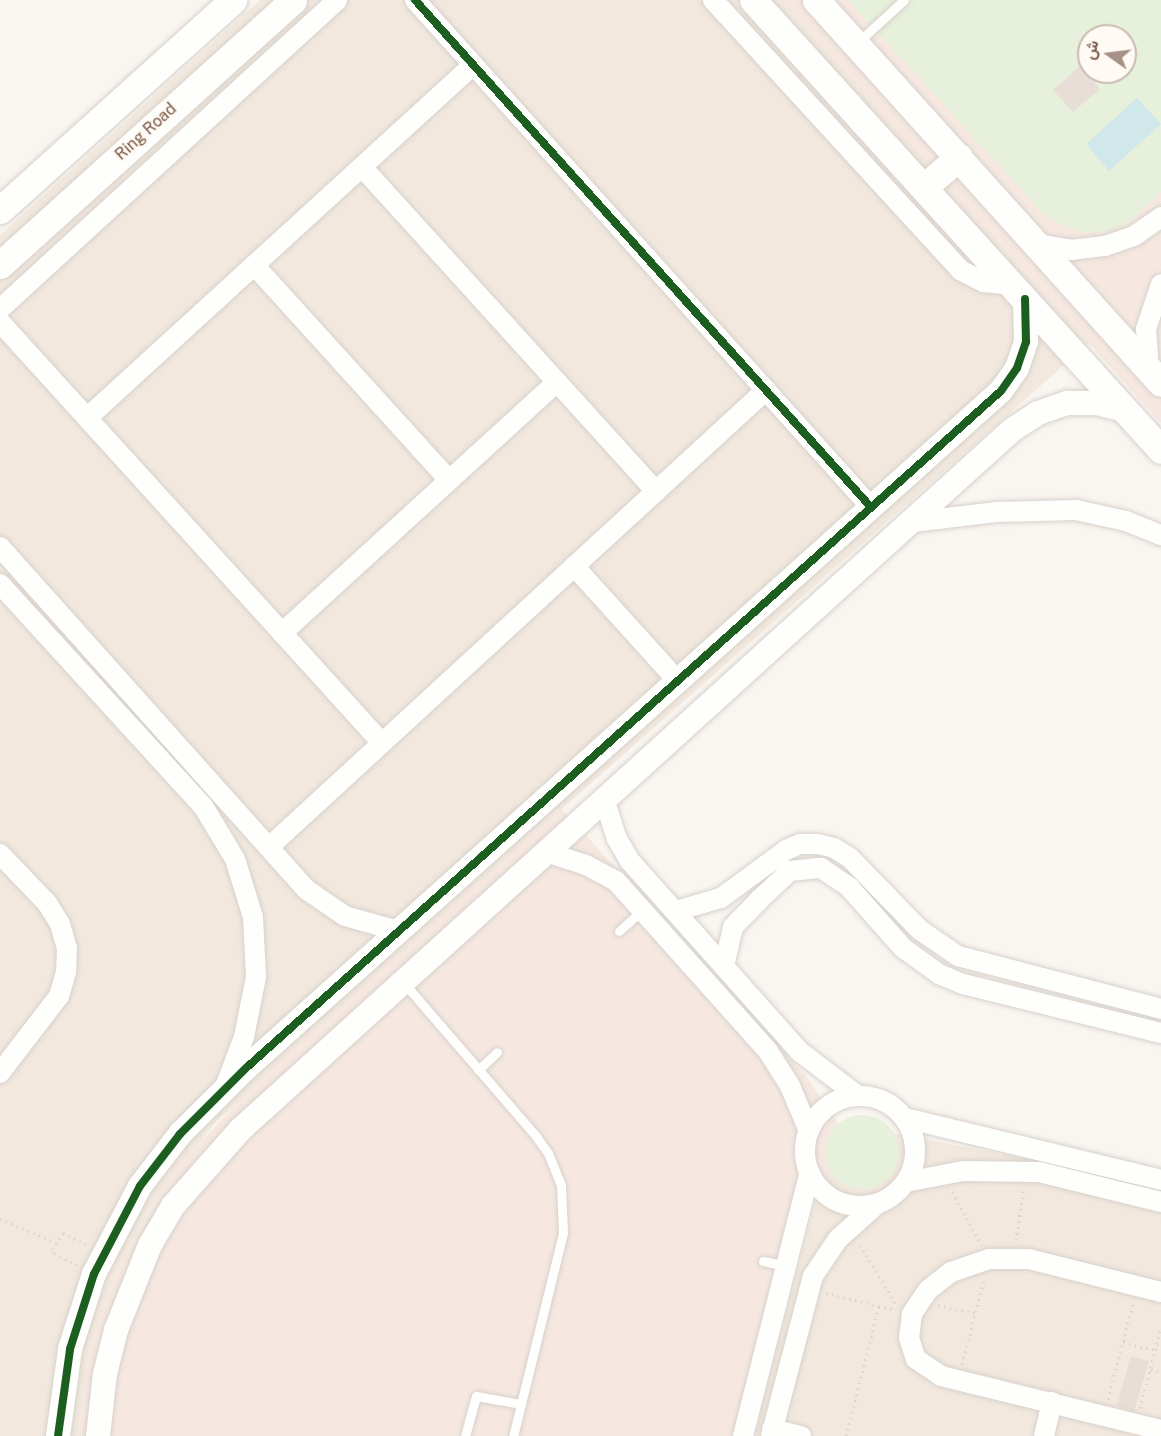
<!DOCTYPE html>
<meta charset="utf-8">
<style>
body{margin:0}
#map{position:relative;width:1161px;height:1436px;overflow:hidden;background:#f9f5f0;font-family:"Public Sans",Vazirmatn,sans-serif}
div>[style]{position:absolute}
.residential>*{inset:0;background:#f2e8de}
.commercial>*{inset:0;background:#f6e8e1}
.green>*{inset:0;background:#e7f0db}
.round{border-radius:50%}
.water>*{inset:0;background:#d0e8ea}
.building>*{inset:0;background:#e6ded7}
.path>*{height:3px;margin-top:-1.5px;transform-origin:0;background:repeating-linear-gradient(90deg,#dcd5d0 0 1.5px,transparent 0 6px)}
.roads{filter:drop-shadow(0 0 2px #d7d1cb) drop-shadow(0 0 2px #d7d1cb)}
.service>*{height:9px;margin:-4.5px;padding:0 4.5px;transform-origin:4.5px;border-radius:4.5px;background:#fefefd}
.minor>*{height:20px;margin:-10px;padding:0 10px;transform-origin:10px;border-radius:10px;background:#fefefd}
.minor>.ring{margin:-10px;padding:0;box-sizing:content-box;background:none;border:20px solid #fefefd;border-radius:50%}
.tertiary>*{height:24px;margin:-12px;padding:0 12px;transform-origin:12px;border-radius:12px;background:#fefefd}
.secondary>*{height:27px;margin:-13.5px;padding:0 13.5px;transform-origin:13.5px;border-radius:13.5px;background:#fefefd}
.cycleway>*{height:8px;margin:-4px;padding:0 4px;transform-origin:4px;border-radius:4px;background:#1b5e20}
span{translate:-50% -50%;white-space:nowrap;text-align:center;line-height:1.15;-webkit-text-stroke:5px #fffaf3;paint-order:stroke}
.street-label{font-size:16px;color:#7a5c4d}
.north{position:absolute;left:1077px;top:24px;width:60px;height:60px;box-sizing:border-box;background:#fffaf3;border:2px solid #cabbb1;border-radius:50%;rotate:284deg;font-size:16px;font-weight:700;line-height:24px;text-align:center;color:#7a5c4d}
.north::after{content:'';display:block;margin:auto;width:21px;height:27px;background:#a69286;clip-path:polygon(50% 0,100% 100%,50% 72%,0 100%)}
</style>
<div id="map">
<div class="residential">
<i style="clip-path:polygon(260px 0,784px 0,1089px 343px,562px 809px,214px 1124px,152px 1205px,115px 1276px,88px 1356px,78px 1436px,0 1436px,0 235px)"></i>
<i style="clip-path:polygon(886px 1132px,1034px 1160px,1161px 1193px,1161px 1436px,754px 1436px,823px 1173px,830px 1161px)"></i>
</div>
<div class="commercial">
<i style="clip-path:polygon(evenodd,784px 0,1161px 0,1161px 423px,1089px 343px,784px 0,1089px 36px,1125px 36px,1125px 72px,1089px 72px,1089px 36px)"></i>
<i style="clip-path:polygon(562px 809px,806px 1076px,851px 1142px,830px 1161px,815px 1194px,754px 1436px,78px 1436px,88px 1356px,115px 1276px,152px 1206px,186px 1158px,247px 1092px)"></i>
</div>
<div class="green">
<i style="clip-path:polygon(evenodd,848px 0,1161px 0,1161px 192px,1128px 223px,1112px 231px,1079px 232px,1047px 218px,848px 0,1089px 36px,1125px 36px,1125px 72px,1089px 72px,1089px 36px)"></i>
<i class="round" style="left:825px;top:1115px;width:74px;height:74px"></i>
</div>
<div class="water">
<i style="clip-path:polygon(1137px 98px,1161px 124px,1109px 171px,1086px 144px)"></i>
</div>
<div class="building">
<i style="clip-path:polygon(1080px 66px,1100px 89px,1073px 112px,1053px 90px)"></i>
<i style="clip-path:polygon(1131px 1356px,1149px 1361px,1134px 1411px,1117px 1406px)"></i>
</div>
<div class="path">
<i style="left:952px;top:1192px;width:60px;rotate:60.9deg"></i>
<i style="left:0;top:1219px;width:60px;rotate:22.7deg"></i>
<i style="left:1016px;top:1240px;width:51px;rotate:-80.9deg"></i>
<i style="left:860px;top:1245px;width:71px;rotate:58.8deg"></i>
<i style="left:77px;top:1265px;width:27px;rotate:-153deg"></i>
<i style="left:53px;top:1253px;width:4px;rotate:-104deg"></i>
<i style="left:52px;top:1249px;width:19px;rotate:-55deg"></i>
<i style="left:63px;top:1233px;width:26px;rotate:25deg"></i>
<i style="left:826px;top:1293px;width:72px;rotate:13.7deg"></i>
<i style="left:938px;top:1305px;width:38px;rotate:12deg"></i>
<i style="left:1123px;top:1342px;width:33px;rotate:14deg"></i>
<i style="left:962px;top:1364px;width:87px;rotate:-75.3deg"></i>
<i style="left:1151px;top:1369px;width:10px;rotate:17deg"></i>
<i style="left:1108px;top:1399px;width:98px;rotate:-75.3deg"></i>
<i style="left:1140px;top:1408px;width:83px;rotate:-75.3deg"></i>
<i style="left:846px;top:1436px;width:134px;rotate:-75.8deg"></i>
</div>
<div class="roads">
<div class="service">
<i style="left:858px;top:42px;width:62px;rotate:-42.4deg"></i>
<i style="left:619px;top:931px;width:31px;rotate:-42deg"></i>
<i style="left:403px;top:982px;width:202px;rotate:49.2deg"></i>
<i style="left:535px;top:1135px;width:22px;rotate:54deg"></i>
<i style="left:548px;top:1153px;width:35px;rotate:68deg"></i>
<i style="left:561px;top:1185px;width:48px;rotate:87.6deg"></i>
<i style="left:563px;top:1233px;width:209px;rotate:103.8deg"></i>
<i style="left:478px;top:1070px;width:26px;rotate:-43deg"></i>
<i style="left:763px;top:1261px;width:24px;rotate:12deg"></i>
<i style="left:465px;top:1436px;width:41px;rotate:-74.6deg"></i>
<i style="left:476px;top:1396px;width:46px;rotate:10.1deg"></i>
</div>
<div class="minor">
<i style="left:415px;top:0;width:680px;rotate:48.04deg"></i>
<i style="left:713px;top:0;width:366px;rotate:47.5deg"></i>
<i style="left:960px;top:270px;width:27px;rotate:27deg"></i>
<i style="left:984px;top:282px;width:29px;rotate:6deg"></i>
<i style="left:362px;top:167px;width:438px;rotate:47.8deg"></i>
<i style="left:1038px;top:244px;width:34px;rotate:10deg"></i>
<i style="left:1071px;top:250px;width:34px;rotate:-7deg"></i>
<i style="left:1105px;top:246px;width:31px;rotate:-19deg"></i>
<i style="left:1134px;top:236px;width:33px;rotate:-35deg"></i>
<i style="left:254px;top:265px;width:290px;rotate:47.8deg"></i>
<i style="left:0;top:309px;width:457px;rotate:-42.5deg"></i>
<i style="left:0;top:322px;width:568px;rotate:47.78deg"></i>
<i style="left:1149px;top:370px;width:41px;rotate:-94.2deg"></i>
<i style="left:1146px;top:329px;width:47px;rotate:-71.6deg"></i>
<i style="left:87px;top:418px;width:523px;rotate:-42.44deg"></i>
<i style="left:913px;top:522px;width:85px;rotate:-6.8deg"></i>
<i style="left:997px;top:512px;width:79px;rotate:-1.5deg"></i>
<i style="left:1076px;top:510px;width:51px;rotate:12.4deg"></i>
<i style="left:1126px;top:521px;width:38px;rotate:22deg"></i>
<i style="left:0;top:547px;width:460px;rotate:48.2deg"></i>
<i style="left:307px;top:890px;width:46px;rotate:34.4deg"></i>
<i style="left:345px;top:916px;width:55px;rotate:15.8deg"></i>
<i style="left:574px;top:566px;width:154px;rotate:47.9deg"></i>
<i style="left:0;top:584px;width:301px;rotate:47.6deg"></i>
<i style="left:203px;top:806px;width:62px;rotate:58.9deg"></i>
<i style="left:235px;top:859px;width:61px;rotate:72.8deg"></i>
<i style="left:253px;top:917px;width:60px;rotate:87.1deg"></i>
<i style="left:256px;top:977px;width:61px;rotate:101.3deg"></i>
<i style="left:244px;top:1037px;width:53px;rotate:110.8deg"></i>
<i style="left:282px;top:633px;width:372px;rotate:-42.4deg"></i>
<i style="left:604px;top:799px;width:40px;rotate:72deg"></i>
<i style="left:616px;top:837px;width:28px;rotate:60deg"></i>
<i style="left:630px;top:861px;width:254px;rotate:48.3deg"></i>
<i style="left:799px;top:1051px;width:74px;rotate:37.3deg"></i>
<i style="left:269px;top:847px;width:675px;rotate:-42.6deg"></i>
<i style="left:546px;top:852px;width:42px;rotate:18deg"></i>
<i style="left:586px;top:865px;width:34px;rotate:28deg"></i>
<i style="left:616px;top:881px;width:228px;rotate:48.2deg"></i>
<i style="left:768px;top:1051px;width:41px;rotate:57.8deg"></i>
<i style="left:790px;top:1086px;width:49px;rotate:67.1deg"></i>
<i style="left:0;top:854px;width:68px;rotate:46.2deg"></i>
<i style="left:47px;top:903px;width:25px;rotate:58deg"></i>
<i style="left:60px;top:924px;width:25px;rotate:74deg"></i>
<i style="left:67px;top:948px;width:24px;rotate:92deg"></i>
<i style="left:66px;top:972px;width:25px;rotate:106deg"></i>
<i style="left:59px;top:996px;width:97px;rotate:127.5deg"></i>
<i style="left:676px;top:911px;width:47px;rotate:-16.1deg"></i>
<i style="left:721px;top:898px;width:81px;rotate:-36.4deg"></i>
<i style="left:786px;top:850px;width:15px;rotate:-23deg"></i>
<i style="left:800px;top:844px;width:18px"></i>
<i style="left:818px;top:844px;width:16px;rotate:14deg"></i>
<i style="left:834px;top:848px;width:19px;rotate:32deg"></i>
<i style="left:850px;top:858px;width:100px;rotate:45.8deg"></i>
<i style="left:920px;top:930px;width:46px;rotate:34.4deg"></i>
<i style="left:958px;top:956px;width:210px;rotate:14.6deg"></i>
<i style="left:724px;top:966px;width:40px;rotate:-77deg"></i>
<i style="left:733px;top:927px;width:39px;rotate:-46deg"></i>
<i style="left:760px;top:899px;width:41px;rotate:-43deg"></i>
<i style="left:790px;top:871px;width:31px;rotate:-6deg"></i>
<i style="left:821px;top:868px;width:34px;rotate:34deg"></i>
<i style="left:849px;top:887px;width:81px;rotate:48.5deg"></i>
<i style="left:903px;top:948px;width:44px;rotate:35.8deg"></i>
<i style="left:939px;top:974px;width:26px;rotate:23deg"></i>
<i style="left:963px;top:984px;width:204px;rotate:13.9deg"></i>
<i class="ring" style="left:805px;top:1096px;width:90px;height:90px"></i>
<i style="left:905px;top:1118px;width:263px;rotate:13.6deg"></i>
<i style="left:906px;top:1182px;width:58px;rotate:-10.9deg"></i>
<i style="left:963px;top:1171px;width:76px;rotate:0.8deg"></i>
<i style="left:1039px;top:1172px;width:126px;rotate:13.8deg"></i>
<i style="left:1161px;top:1292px;width:136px;rotate:-166deg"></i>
<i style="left:1029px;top:1259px;width:40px;rotate:180deg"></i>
<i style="left:989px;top:1259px;width:40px;rotate:161.1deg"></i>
<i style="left:951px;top:1272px;width:29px;rotate:142deg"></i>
<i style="left:928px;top:1290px;width:29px;rotate:124deg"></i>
<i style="left:912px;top:1314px;width:24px;rotate:97deg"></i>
<i style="left:909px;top:1338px;width:22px;rotate:72deg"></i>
<i style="left:916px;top:1359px;width:30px;rotate:34deg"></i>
<i style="left:941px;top:1376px;width:227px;rotate:13.8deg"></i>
<i style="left:772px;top:1429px;width:30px;rotate:14deg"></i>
<i style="left:743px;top:1436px;width:272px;rotate:-75.8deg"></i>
<i style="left:771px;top:1436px;width:165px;rotate:-75.3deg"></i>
<i style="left:813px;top:1276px;width:45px;rotate:-56deg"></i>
<i style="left:838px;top:1239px;width:52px;rotate:-41.9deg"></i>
<i style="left:1044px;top:1436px;width:35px;rotate:-77deg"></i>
</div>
<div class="tertiary">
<i style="left:58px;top:1436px;width:88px;rotate:-82.1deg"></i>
<i style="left:70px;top:1349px;width:79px;rotate:-72.3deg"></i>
<i style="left:94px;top:1274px;width:99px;rotate:-62.4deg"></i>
<i style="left:140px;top:1186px;width:66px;rotate:-52.4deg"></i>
<i style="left:180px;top:1134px;width:92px;rotate:-45deg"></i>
<i style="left:245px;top:1069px;width:1015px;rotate:-41.89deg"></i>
<i style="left:1001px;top:391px;width:28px;rotate:-55deg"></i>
<i style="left:1017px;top:368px;width:28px;rotate:-71deg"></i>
<i style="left:1026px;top:342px;width:43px;rotate:-91.3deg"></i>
<i style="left:98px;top:1436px;width:62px;rotate:-83.6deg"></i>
<i style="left:105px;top:1374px;width:45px;rotate:-76deg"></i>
<i style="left:116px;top:1330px;width:92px;rotate:-68.2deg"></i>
<i style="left:150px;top:1245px;width:45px;rotate:-59.5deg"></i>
<i style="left:173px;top:1206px;width:101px;rotate:-48.6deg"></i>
<i style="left:240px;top:1130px;width:1042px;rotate:-42.2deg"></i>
<i style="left:1012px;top:430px;width:31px;rotate:-33deg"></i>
<i style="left:1038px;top:413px;width:31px;rotate:-19deg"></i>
<i style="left:1067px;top:403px;width:30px"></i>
<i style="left:1097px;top:403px;width:30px;rotate:14deg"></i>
</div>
<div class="secondary">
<i style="left:753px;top:0;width:607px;rotate:47.8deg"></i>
<i style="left:816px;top:0;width:515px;rotate:47.99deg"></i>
<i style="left:924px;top:187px;width:46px;rotate:-40.6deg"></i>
<i style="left:0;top:210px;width:314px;rotate:-42deg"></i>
<i style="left:0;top:265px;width:395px;rotate:-42.1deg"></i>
</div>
</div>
<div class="cycleway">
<i style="left:415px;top:0;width:680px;rotate:48.04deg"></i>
<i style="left:58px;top:1436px;width:88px;rotate:-82.1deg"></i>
<i style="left:70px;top:1349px;width:79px;rotate:-72.3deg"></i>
<i style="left:94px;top:1274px;width:99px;rotate:-62.4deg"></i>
<i style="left:140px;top:1186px;width:66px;rotate:-52.4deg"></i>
<i style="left:180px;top:1134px;width:92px;rotate:-45deg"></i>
<i style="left:245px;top:1069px;width:1015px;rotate:-41.89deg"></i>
<i style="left:1001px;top:391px;width:28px;rotate:-55deg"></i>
<i style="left:1017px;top:368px;width:28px;rotate:-71deg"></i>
<i style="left:1026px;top:342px;width:43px;rotate:-91.3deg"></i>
</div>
<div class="street-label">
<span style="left:146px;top:132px;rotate:-42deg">Ring Road</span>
</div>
<div class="north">ش</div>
</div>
